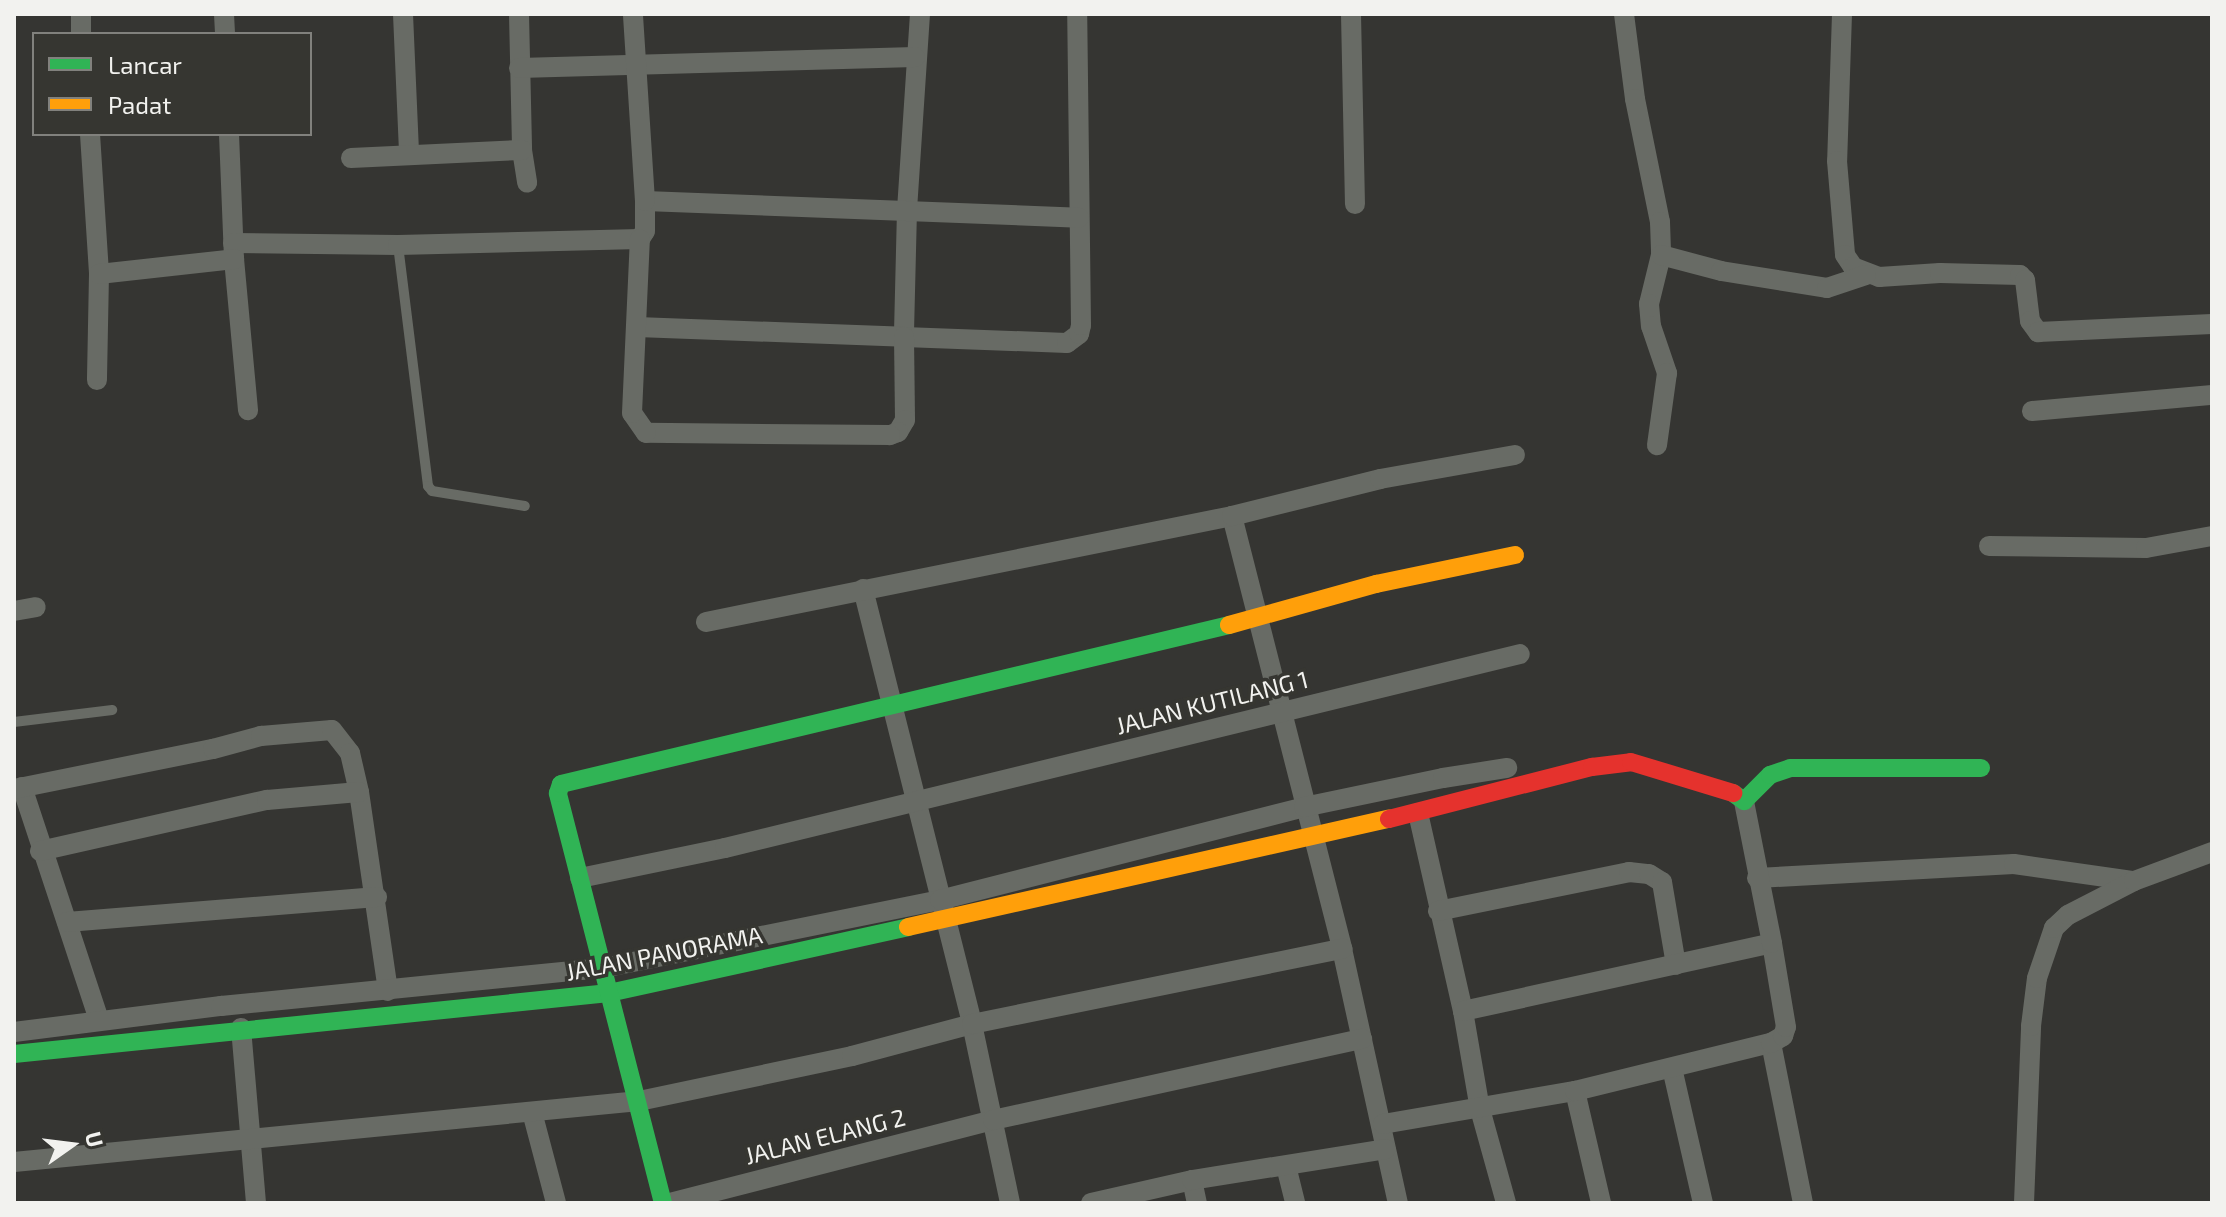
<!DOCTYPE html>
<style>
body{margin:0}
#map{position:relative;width:2226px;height:1217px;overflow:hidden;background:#353532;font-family:"Exo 2",sans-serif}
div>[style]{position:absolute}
.lane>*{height:10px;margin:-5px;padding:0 5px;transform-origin:5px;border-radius:5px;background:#686b65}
.street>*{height:20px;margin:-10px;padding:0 10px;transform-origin:10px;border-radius:10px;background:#686b65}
.fast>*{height:18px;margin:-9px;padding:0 9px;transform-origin:9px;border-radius:9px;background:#30b455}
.slow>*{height:18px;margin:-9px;padding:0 9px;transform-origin:9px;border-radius:9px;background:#ff9f0a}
.jam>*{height:18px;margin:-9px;padding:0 9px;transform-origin:9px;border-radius:9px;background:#e5322d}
span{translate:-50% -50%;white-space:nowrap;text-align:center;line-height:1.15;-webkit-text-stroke:7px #363631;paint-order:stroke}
.street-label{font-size:24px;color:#f2f2ef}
.frame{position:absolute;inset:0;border:16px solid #f2f2ef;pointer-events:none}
.legend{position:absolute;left:32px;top:32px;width:280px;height:104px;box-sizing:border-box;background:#363631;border:2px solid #81817d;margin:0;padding:10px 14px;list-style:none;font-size:24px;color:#f2f2ef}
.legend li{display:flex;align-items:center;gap:16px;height:40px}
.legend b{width:40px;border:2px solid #81817d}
.north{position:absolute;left:32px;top:1105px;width:80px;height:80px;-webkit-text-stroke:6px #363631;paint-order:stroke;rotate:76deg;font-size:22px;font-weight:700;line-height:32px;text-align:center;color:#f2f2ef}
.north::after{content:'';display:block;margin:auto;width:28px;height:36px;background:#f2f2ef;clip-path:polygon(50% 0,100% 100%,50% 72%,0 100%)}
</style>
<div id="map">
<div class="lane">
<i style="left:398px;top:245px;width:243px;rotate:82.9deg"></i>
<i style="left:428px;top:486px;width:6px;rotate:51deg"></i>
<i style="left:432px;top:491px;width:94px;rotate:9.2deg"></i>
<i style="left:14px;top:722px;width:99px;rotate:-7deg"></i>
</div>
<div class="street">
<i style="left:81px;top:14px;width:20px;rotate:90deg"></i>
<i style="left:224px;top:14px;width:20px;rotate:87deg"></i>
<i style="left:403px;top:14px;width:140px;rotate:87.5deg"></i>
<i style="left:519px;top:14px;width:136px;rotate:88.7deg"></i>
<i style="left:522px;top:150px;width:33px;rotate:81deg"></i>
<i style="left:920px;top:14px;width:196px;rotate:93.8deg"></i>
<i style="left:907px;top:210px;width:127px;rotate:91.4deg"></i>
<i style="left:904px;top:337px;width:163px;rotate:2.1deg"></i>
<i style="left:1067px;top:343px;width:15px;rotate:-37deg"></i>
<i style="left:1079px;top:334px;width:9px;rotate:-77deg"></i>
<i style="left:1081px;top:325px;width:311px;rotate:-90.7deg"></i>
<i style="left:1351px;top:14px;width:190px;rotate:88.8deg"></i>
<i style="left:1624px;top:14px;width:86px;rotate:82.6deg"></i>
<i style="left:1635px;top:99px;width:126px;rotate:78.5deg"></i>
<i style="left:1660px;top:222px;width:33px;rotate:88deg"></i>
<i style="left:1661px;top:255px;width:50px;rotate:103.8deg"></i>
<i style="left:1649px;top:304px;width:22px;rotate:85deg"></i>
<i style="left:1651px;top:326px;width:50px;rotate:71.2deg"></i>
<i style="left:1667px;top:373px;width:73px;rotate:97.9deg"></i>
<i style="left:1842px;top:14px;width:147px;rotate:91.9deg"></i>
<i style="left:1837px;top:161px;width:94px;rotate:85.1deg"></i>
<i style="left:1845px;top:255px;width:14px;rotate:56deg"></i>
<i style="left:1853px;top:267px;width:28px;rotate:21deg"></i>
<i style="left:1879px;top:277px;width:61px;rotate:-3.8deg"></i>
<i style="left:1940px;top:273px;width:80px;rotate:1.4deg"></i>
<i style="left:2020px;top:275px;width:7px;rotate:45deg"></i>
<i style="left:2025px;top:280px;width:41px;rotate:83deg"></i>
<i style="left:2030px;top:321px;width:14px;rotate:54deg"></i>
<i style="left:2038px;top:332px;width:174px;rotate:-2.6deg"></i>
<i style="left:519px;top:68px;width:396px;rotate:-1.6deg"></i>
<i style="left:90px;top:134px;width:140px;rotate:86.3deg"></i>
<i style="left:99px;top:274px;width:106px;rotate:91.1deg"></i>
<i style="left:229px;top:134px;width:125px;rotate:87.7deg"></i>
<i style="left:234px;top:259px;width:152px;rotate:84.7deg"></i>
<i style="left:351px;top:158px;width:171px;rotate:-2.7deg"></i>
<i style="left:645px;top:201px;width:434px;rotate:2.2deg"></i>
<i style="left:233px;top:243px;width:165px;rotate:0.7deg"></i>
<i style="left:398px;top:245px;width:242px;rotate:-1.4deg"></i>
<i style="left:640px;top:239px;width:9px;rotate:-58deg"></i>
<i style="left:645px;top:231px;width:30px;rotate:-90deg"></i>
<i style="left:645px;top:201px;width:187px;rotate:-93.7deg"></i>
<i style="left:1661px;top:255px;width:62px;rotate:14.9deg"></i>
<i style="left:1721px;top:271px;width:107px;rotate:9.1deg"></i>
<i style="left:1827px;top:288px;width:41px;rotate:-18.4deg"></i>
<i style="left:99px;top:274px;width:136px;rotate:-6.3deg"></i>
<i style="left:637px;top:327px;width:267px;rotate:2.1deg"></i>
<i style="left:904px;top:337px;width:83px;rotate:89.3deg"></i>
<i style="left:905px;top:420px;width:14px;rotate:120deg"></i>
<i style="left:898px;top:432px;width:9px;rotate:159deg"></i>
<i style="left:890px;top:435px;width:244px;rotate:-179.5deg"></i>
<i style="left:646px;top:433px;width:24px;rotate:-125deg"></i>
<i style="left:632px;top:413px;width:174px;rotate:-87.4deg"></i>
<i style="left:2032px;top:411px;width:181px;rotate:-5.1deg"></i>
<i style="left:1232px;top:516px;width:447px;rotate:75.7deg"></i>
<i style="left:1342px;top:949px;width:260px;rotate:77.6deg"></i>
<i style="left:1989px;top:546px;width:157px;rotate:0.7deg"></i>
<i style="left:2146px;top:548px;width:67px;rotate:-10.3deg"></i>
<i style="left:863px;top:589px;width:448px;rotate:75.9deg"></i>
<i style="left:972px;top:1024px;width:183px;rotate:78deg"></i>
<i style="left:14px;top:611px;width:22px;rotate:-10deg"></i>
<i style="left:706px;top:622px;width:537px;rotate:-11.39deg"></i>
<i style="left:1232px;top:516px;width:153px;rotate:-14deg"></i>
<i style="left:1380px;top:479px;width:137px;rotate:-10.1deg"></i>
<i style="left:22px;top:787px;width:245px;rotate:71.7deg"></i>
<i style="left:14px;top:789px;width:203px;rotate:-11.4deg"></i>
<i style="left:213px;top:749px;width:50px;rotate:-15.2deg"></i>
<i style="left:261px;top:736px;width:71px;rotate:-4.8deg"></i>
<i style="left:332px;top:730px;width:29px;rotate:52deg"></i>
<i style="left:350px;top:753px;width:40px;rotate:77deg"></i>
<i style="left:359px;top:792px;width:201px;rotate:81.7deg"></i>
<i style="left:1418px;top:813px;width:203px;rotate:77.2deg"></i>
<i style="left:1463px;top:1011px;width:99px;rotate:80.2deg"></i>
<i style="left:1480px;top:1109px;width:98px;rotate:74.5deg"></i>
<i style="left:40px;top:851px;width:233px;rotate:-12.7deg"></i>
<i style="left:267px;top:800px;width:92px;rotate:-5deg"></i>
<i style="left:580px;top:878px;width:148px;rotate:-11.7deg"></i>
<i style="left:725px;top:848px;width:818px;rotate:-13.71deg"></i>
<i style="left:1757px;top:878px;width:257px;rotate:-3.1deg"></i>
<i style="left:2014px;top:864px;width:121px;rotate:8.1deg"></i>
<i style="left:1438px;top:911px;width:195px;rotate:-11.5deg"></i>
<i style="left:1629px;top:872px;width:20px;rotate:6deg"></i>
<i style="left:1649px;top:874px;width:15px;rotate:32deg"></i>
<i style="left:1662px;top:882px;width:84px;rotate:80.4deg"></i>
<i style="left:67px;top:922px;width:311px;rotate:-4.6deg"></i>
<i style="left:1463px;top:1011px;width:316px;rotate:-12.4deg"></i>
<i style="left:241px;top:1028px;width:176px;rotate:85.1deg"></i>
<i style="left:14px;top:1032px;width:209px;rotate:-7.2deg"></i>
<i style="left:221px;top:1006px;width:384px;rotate:-5.7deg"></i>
<i style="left:603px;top:968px;width:344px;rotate:-11.4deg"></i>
<i style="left:940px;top:900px;width:376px;rotate:-14.3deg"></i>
<i style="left:1304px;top:807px;width:142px;rotate:-11.8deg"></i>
<i style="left:1443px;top:778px;width:65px;rotate:-8.9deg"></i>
<i style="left:1771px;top:1043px;width:163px;rotate:78.7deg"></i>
<i style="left:1672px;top:1068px;width:139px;rotate:77.1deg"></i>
<i style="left:1575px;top:1091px;width:115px;rotate:76.9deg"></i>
<i style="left:532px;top:1112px;width:94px;rotate:75.2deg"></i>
<i style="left:1383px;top:1124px;width:195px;rotate:-9.8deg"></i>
<i style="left:1575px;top:1091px;width:202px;rotate:-13.8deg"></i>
<i style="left:1771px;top:1043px;width:14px;rotate:-30deg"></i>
<i style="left:1783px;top:1036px;width:9px;rotate:-72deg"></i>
<i style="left:1786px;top:1027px;width:85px;rotate:-99.5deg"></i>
<i style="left:1772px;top:943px;width:145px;rotate:-101.2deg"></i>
<i style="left:14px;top:1162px;width:628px;rotate:-5.57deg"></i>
<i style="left:639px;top:1101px;width:218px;rotate:-11.9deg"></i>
<i style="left:852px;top:1056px;width:124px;rotate:-14.9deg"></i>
<i style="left:972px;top:1024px;width:378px;rotate:-11.5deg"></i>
<i style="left:1286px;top:1166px;width:38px;rotate:76deg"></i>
<i style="left:1192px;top:1180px;width:24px;rotate:78deg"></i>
<i style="left:670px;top:1203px;width:333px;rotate:-14.4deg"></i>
<i style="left:993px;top:1120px;width:378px;rotate:-12.4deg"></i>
<i style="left:1091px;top:1203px;width:104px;rotate:-12.8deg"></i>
<i style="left:1192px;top:1180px;width:196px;rotate:-9.1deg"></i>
<i style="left:2024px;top:1203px;width:177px;rotate:-87.7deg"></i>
<i style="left:2031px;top:1026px;width:48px;rotate:-82.9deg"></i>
<i style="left:2037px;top:978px;width:53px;rotate:-71.2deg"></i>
<i style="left:2054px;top:928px;width:19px;rotate:-43deg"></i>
<i style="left:2068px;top:915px;width:74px;rotate:-27.3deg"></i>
<i style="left:2134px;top:881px;width:83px;rotate:-20.4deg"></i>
</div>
<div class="fast">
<i style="left:1733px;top:793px;width:14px;rotate:36deg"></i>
<i style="left:1744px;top:801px;width:37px;rotate:-45deg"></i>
<i style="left:1770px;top:775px;width:21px;rotate:-19deg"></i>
<i style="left:1790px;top:768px;width:191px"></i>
<i style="left:14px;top:1054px;width:598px;rotate:-5.85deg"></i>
<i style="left:609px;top:993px;width:306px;rotate:-12.4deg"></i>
<i style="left:663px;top:1203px;width:423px;rotate:-104.4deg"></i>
<i style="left:558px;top:793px;width:9px;rotate:-72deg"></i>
<i style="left:561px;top:784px;width:687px;rotate:-13.39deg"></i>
</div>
<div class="slow">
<i style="left:1229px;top:625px;width:153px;rotate:-15.6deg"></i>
<i style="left:1376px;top:584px;width:142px;rotate:-11.8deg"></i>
<i style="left:908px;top:927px;width:493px;rotate:-12.7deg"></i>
</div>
<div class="jam">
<i style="left:1389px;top:819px;width:210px;rotate:-14.4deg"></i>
<i style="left:1592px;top:767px;width:39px;rotate:-7deg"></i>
<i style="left:1631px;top:762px;width:107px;rotate:16.9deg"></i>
</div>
<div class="street-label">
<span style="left:1212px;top:702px;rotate:-14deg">JALAN KUTILANG 1</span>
<span style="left:664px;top:953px;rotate:-11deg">JALAN PANORAMA</span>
<span style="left:825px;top:1136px;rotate:-14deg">JALAN ELANG 2</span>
</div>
<div class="frame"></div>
<ul class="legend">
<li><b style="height:10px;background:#30b455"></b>Lancar</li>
<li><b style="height:10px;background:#ff9f0a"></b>Padat</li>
</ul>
<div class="north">U</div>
</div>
